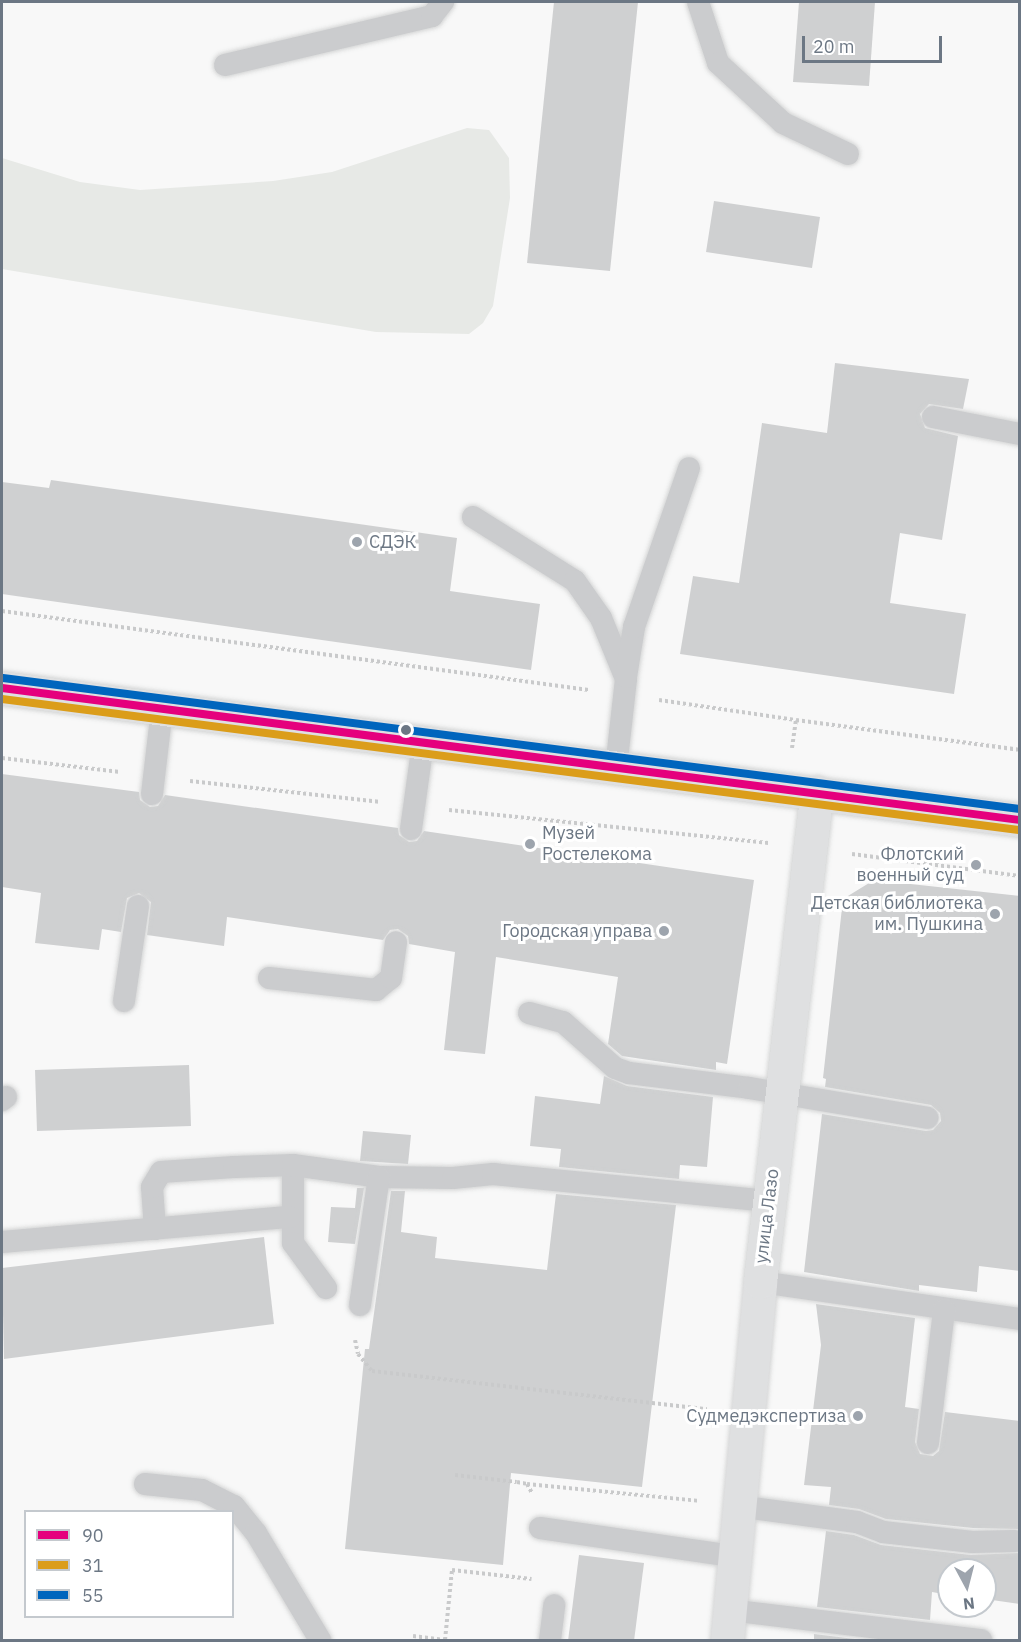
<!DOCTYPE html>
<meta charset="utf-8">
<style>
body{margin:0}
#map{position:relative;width:1021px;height:1642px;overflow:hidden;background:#f8f8f8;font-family:"IBM Plex Sans",sans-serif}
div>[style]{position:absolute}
.green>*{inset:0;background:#e7e9e6}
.building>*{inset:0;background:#cfd0d1}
.path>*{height:4px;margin-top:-2px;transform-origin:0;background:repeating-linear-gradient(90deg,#c9cacb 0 3px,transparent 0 6px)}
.roads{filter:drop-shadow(0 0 2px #d4d5d5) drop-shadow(0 0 2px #d4d5d5)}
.service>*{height:22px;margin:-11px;padding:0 11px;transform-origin:11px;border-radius:11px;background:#cbccce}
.secondary>*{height:33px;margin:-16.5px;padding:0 16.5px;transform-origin:16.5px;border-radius:16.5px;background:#dfe0e1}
.primary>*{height:33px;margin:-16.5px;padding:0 16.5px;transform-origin:16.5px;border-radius:16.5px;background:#dfe0e1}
.bus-1>*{height:8px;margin:-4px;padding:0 4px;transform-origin:4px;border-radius:4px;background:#e5007d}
.bus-2>*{height:8px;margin:-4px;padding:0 4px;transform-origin:4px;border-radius:4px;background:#db9d1a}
.bus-3>*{height:8px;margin:-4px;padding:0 4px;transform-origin:4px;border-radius:4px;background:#0065bd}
.dots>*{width:16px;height:16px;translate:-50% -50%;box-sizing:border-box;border:3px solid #fff;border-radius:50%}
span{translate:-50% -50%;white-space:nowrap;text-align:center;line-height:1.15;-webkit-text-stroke:6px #fff;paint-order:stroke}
.poi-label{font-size:18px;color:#6c7784}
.left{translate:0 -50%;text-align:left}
.right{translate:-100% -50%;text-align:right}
.street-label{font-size:18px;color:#6c7784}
.frame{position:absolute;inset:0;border:3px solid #6c7784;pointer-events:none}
.legend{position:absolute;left:24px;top:1510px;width:210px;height:108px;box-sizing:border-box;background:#fff;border:2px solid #c4c9ce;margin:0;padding:8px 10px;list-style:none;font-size:18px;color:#6c7784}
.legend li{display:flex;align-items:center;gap:12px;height:30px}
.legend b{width:30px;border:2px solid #c4c9ce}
.north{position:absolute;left:937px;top:1558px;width:60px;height:60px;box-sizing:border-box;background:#fff;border:2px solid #c4c9ce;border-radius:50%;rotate:173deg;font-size:16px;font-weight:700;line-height:24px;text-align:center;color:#6c7784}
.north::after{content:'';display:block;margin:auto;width:21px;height:27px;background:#9da4ad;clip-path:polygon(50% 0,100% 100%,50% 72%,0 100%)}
.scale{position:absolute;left:802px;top:36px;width:140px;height:27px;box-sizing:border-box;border:3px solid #6c7784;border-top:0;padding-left:8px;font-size:18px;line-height:21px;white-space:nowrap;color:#6c7784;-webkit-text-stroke:4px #fff;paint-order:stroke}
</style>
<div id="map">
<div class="green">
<i style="clip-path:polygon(467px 128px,489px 130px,509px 158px,510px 198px,493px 306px,483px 323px,469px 334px,376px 332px,2px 269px,2px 158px,80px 182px,140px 190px,273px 181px,332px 172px)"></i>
</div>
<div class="building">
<i style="clip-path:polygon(554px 2px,638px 2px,610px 271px,527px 263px)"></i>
<i style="clip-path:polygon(799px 2px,875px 2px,869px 86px,793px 82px)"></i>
<i style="clip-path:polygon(714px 201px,820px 217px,812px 268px,706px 252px)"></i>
<i style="clip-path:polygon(835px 363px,969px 379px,963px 409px,929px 404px,920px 414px,925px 428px,958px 436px,942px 540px,900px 533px,890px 603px,966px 614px,954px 694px,680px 654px,693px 576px,739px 583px,762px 423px,827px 433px)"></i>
<i style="clip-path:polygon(51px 480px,457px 538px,450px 591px,540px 604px,531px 670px,2px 594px,2px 482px,49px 488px)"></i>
<i style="clip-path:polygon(2px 774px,139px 792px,140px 800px,150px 807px,158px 806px,165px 795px,398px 828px,399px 835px,409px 842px,417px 841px,424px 831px,754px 880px,727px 1064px,716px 1062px,716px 1070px,622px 1056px,608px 1044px,618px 977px,496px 957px,485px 1054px,444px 1050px,455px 952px,409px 944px,408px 936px,398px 929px,390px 930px,383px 940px,227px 917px,224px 946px,147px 935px,151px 902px,139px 893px,127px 898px,121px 932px,102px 929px,99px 950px,35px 943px,41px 893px,2px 887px)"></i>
<i style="clip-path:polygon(874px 880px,1020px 896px,1020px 1271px,979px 1266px,977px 1292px,919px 1285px,919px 1291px,804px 1272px,822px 1114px,926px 1131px,933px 1130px,941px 1121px,940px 1113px,931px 1105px,825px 1087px,826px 1079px,823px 1078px,843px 899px)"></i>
<i style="clip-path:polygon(189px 1065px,191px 1126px,37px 1131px,35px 1070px)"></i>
<i style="clip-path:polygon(604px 1076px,627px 1086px,713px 1097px,707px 1167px,680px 1165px,679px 1179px,559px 1167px,561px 1149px,530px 1146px,535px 1096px,600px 1104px)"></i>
<i style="clip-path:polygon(363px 1131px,411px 1135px,408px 1164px,360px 1161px)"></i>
<i style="clip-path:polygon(357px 1188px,364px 1188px,355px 1244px,328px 1242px,331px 1207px,355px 1208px)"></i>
<i style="clip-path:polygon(391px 1191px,405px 1191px,401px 1232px,437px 1237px,435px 1258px,547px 1270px,556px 1194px,676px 1205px,642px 1487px,511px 1473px,503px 1565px,345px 1549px,365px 1349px,369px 1349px)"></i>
<i style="clip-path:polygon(264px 1237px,274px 1324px,4px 1359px,2px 1268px)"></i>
<i style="clip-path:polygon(816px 1304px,915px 1318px,905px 1407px,919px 1409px,915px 1442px,920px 1454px,933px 1456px,939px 1451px,945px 1412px,1020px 1421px,1020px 1529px,973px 1528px,886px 1519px,859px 1509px,829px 1505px,831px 1487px,804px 1485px,821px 1345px)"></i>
<i style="clip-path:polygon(826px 1531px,854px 1535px,881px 1545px,971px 1555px,1020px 1553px,1020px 1604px,985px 1599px,985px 1570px,949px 1570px,949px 1595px,932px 1592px,930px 1620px,817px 1607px)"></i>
<i style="clip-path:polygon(579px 1555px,644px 1563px,634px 1641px,568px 1641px)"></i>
<i style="clip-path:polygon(814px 1634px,871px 1641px,814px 1641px)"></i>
</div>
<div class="path">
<i style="left:2px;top:611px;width:592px;rotate:7.66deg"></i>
<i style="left:659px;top:700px;width:138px;rotate:8.3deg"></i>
<i style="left:792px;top:748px;width:28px;rotate:-82deg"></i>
<i style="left:796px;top:720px;width:226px;rotate:7.6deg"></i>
<i style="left:2px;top:758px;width:119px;rotate:6.8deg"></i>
<i style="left:190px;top:781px;width:190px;rotate:6.3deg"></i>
<i style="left:449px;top:810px;width:323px;rotate:5.9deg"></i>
<i style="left:852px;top:854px;width:169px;rotate:7.5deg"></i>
<i style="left:355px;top:1340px;width:14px;rotate:78deg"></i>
<i style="left:358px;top:1354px;width:22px;rotate:51deg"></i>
<i style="left:372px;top:1371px;width:337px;rotate:6.5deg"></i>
<i style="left:455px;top:1475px;width:62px;rotate:6.4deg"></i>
<i style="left:517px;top:1482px;width:10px;rotate:11deg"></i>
<i style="left:527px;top:1484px;width:10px;rotate:61deg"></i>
<i style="left:527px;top:1484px;width:173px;rotate:5.6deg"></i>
<i style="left:413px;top:1636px;width:32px;rotate:7deg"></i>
<i style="left:445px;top:1640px;width:70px;rotate:-84.3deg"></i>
<i style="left:452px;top:1570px;width:80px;rotate:6.5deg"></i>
</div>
<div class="roads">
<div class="service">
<i style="left:698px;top:2px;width:64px;rotate:71.8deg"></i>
<i style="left:718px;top:63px;width:88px;rotate:42.7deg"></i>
<i style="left:783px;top:123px;width:72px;rotate:25.5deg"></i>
<i style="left:225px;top:65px;width:213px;rotate:-13.3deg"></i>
<i style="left:432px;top:16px;width:18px;rotate:-52deg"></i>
<i style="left:933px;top:417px;width:89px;rotate:11.1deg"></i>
<i style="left:473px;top:517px;width:120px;rotate:32.1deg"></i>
<i style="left:575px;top:581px;width:45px;rotate:54.9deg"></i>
<i style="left:601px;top:618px;width:66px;rotate:67.7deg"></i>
<i style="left:626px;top:679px;width:90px;rotate:96.4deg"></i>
<i style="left:626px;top:677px;width:51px;rotate:-80.9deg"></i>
<i style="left:634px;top:627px;width:168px;rotate:-70.9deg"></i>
<i style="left:152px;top:794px;width:86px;rotate:-83.3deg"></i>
<i style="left:411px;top:829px;width:87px;rotate:-82.1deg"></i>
<i style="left:269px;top:978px;width:108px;rotate:6.4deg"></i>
<i style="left:376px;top:990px;width:19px;rotate:-39deg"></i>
<i style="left:391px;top:978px;width:36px;rotate:-82deg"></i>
<i style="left:124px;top:1001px;width:96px;rotate:-81.6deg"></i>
<i style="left:529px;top:1013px;width:35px;rotate:15deg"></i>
<i style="left:563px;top:1022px;width:69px;rotate:41.5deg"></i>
<i style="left:615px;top:1068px;width:15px;rotate:20deg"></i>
<i style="left:629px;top:1073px;width:121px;rotate:7.1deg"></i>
<i style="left:749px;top:1088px;width:181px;rotate:9.5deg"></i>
<i style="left:2px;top:1100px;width:5px;rotate:-37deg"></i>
<i style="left:293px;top:1165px;width:78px;rotate:90deg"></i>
<i style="left:293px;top:1243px;width:56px;rotate:53.7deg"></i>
<i style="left:155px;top:1229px;width:42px;rotate:-94.1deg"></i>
<i style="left:152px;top:1187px;width:17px;rotate:-59deg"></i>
<i style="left:161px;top:1172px;width:73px;rotate:-3.9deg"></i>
<i style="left:234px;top:1167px;width:59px;rotate:-1.9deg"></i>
<i style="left:293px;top:1165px;width:87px;rotate:7.9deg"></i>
<i style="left:379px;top:1177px;width:74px;rotate:0.8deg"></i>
<i style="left:453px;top:1178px;width:40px;rotate:-5.7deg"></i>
<i style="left:493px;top:1174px;width:277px;rotate:5.6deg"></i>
<i style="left:2px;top:1242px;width:289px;rotate:-5deg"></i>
<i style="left:760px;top:1282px;width:263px;rotate:8.1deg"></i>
<i style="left:360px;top:1305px;width:129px;rotate:-81.6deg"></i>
<i style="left:928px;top:1443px;width:134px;rotate:-83.1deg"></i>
<i style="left:145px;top:1484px;width:57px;rotate:6deg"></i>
<i style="left:202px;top:1490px;width:36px;rotate:27deg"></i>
<i style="left:234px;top:1506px;width:35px;rotate:51deg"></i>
<i style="left:256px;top:1533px;width:125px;rotate:59.1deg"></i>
<i style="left:737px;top:1506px;width:121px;rotate:7.6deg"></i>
<i style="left:857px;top:1522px;width:28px;rotate:21deg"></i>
<i style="left:883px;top:1532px;width:90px;rotate:6.4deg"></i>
<i style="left:972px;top:1542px;width:43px;rotate:-1.3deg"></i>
<i style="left:540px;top:1528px;width:194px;rotate:8.3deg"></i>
<i style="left:728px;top:1610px;width:255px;rotate:6.8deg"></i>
<i style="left:550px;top:1640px;width:35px;rotate:-83deg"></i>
</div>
<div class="secondary">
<i style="left:727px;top:1640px;width:360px;rotate:-84.7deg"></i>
<i style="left:760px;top:1282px;width:493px;rotate:-83.4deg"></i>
</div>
<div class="primary">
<i style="left:2px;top:688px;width:1027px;rotate:7.39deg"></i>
</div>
</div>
<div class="bus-1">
<i style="left:2px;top:688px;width:1027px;rotate:7.39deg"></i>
</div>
<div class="bus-2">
<i style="left:2px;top:699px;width:1025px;rotate:7.34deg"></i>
</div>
<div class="bus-3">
<i style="left:3px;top:678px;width:1025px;rotate:7.34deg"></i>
</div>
<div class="dots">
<i style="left:357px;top:542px;background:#9da4ad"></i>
<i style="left:406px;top:730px;background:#6c7784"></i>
<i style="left:530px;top:844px;background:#9da4ad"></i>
<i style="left:976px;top:865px;background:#9da4ad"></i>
<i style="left:995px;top:914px;background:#9da4ad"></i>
<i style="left:664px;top:931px;background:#9da4ad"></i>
<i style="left:858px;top:1416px;background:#9da4ad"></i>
</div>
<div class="poi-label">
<span class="left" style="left:369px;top:542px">СДЭК</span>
<span class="left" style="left:542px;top:844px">Музей<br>Ростелекома</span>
<span class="right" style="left:964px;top:865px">Флотский<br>военный суд</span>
<span class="right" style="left:983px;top:914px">Детская библиотека<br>им. Пушкина</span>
<span class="right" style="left:652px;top:931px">Городская управа</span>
<span class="right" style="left:846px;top:1416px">Судмедэкспертиза</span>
</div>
<div class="street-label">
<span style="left:767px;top:1216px;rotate:-83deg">улица Лазо</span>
</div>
<div class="frame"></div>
<ul class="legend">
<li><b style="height:8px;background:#e5007d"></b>90</li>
<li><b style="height:8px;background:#db9d1a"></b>31</li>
<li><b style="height:8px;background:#0065bd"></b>55</li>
</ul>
<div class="north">N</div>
<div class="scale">20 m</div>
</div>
